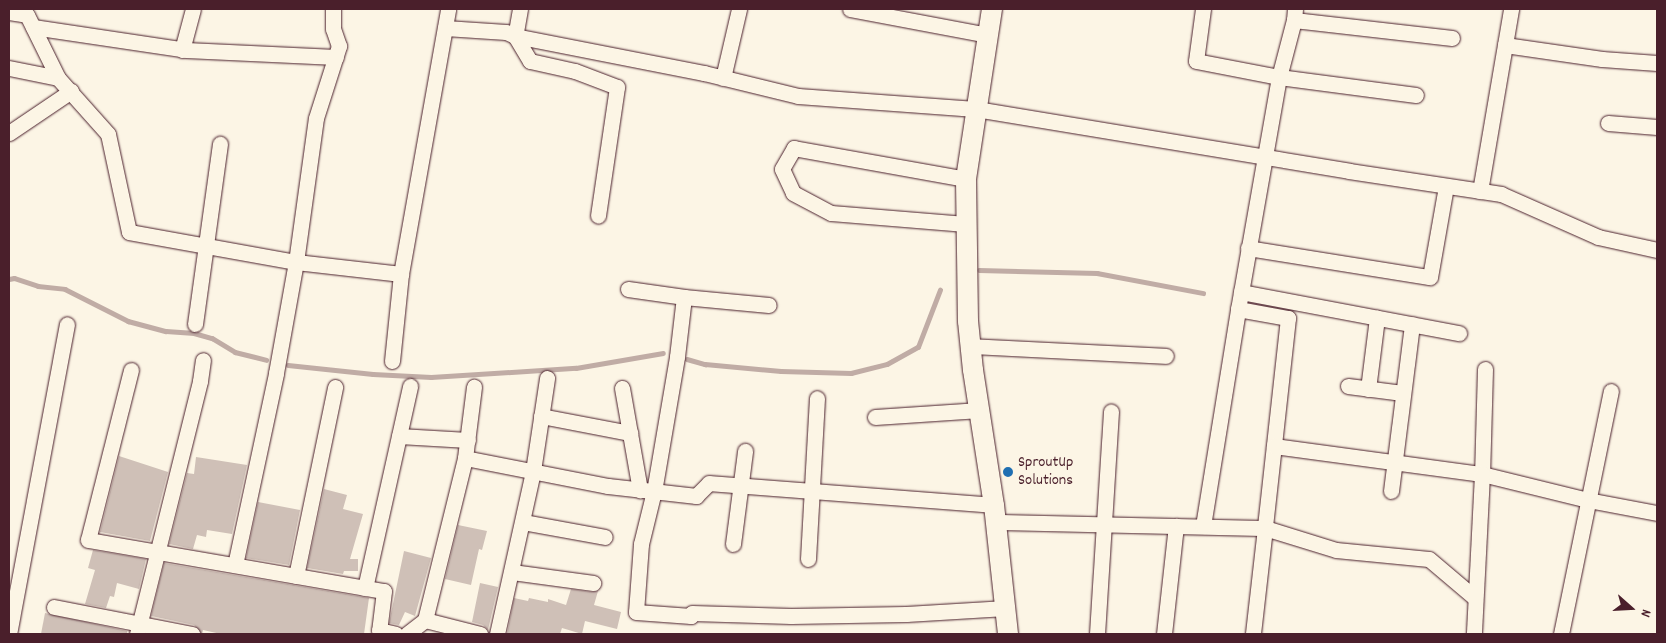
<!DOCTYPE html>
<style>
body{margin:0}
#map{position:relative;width:1666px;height:643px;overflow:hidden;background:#fcf5e5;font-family:Dekko,sans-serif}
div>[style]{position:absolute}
.stream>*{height:4.5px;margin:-2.25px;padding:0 2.25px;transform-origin:2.25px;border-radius:2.25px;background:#c0aca5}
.building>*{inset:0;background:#cfc0b7}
.roads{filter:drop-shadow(0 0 1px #4a1f2b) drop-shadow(0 0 1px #4a1f2b)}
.street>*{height:15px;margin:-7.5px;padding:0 7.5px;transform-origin:7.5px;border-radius:7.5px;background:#fcf5e5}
.secondary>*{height:20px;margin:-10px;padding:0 10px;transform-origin:10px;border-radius:10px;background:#fcf5e5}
.dots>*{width:14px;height:14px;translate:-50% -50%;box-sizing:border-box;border:2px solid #fcf5e5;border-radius:50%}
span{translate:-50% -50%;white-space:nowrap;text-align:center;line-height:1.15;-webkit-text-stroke:4px #fcf5e5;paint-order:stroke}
.poi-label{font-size:16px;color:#4a1f2b}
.left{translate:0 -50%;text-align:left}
.frame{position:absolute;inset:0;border:10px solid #4a1f2b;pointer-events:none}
.north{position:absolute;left:1606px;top:583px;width:50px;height:50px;-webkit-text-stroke:4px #fcf5e5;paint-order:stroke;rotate:109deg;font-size:14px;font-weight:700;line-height:20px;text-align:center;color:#4a1f2b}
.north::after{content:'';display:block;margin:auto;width:18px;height:22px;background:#4a1f2b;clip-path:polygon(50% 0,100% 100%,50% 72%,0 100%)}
</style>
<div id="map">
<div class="stream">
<i style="left:979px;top:270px;width:118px;rotate:1.5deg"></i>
<i style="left:1097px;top:273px;width:108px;rotate:10.7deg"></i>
<i style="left:9px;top:279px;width:5px;rotate:-11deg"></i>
<i style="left:14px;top:278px;width:25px;rotate:18deg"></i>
<i style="left:38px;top:286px;width:27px;rotate:6deg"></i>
<i style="left:65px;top:289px;width:71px;rotate:26.9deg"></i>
<i style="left:128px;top:321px;width:39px;rotate:15deg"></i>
<i style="left:166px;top:331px;width:28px;rotate:4deg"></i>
<i style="left:194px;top:333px;width:19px;rotate:16deg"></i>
<i style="left:212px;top:338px;width:27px;rotate:31deg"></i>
<i style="left:235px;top:352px;width:32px;rotate:14deg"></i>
<i style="left:687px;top:359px;width:19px;rotate:16deg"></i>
<i style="left:705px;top:364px;width:76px;rotate:5.3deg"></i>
<i style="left:781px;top:371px;width:70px;rotate:1.6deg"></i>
<i style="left:851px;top:373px;width:37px;rotate:-14deg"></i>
<i style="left:887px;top:364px;width:35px;rotate:-29deg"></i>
<i style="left:918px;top:347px;width:61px;rotate:-68.9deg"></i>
<i style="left:288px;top:365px;width:85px;rotate:6deg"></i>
<i style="left:373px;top:374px;width:58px;rotate:3deg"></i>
<i style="left:431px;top:377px;width:145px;rotate:-3.6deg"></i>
<i style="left:576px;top:368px;width:88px;rotate:-9.8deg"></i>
</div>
<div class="building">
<i style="clip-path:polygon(119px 456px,168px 472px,150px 541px,100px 532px)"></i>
<i style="clip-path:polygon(196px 457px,247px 465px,232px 534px,207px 530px,206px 537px,197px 535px,193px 549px,169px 544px,187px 473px,194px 474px)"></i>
<i style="clip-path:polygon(324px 489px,347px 495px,343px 509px,363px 514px,350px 559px,358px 559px,358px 571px,344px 571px,343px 574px,307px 568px)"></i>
<i style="clip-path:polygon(258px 502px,300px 510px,289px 565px,246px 558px)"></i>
<i style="clip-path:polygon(458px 525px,487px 531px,482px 550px,479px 549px,471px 585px,445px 579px)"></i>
<i style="clip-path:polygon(93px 550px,146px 559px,139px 589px,117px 583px,114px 597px,110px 596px,106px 608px,85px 604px,95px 570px,88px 568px)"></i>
<i style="clip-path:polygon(404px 551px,431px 558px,415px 616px,405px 612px,399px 625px,389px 623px)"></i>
<i style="clip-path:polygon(164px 563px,369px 598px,364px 634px,221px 634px,203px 630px,202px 634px,194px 625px,151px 616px)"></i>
<i style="clip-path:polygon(480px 583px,498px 587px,488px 630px,483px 625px,472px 622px)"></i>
<i style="clip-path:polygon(571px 589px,592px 592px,598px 591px,594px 605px,621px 612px,617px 629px,585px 621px,582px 634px,562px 628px,560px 634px,507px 634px,514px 598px,528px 601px,529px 598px,548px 602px,548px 599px,566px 605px)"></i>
<i style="clip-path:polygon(45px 613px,127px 631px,127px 634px,41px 634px)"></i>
</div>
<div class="roads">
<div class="street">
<i style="left:520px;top:9px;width:27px;rotate:100deg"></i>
<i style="left:515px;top:36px;width:193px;rotate:11.1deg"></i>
<i style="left:704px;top:73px;width:97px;rotate:13.7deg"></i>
<i style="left:798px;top:96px;width:178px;rotate:4.2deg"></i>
<i style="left:976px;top:109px;width:378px;rotate:9.4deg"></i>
<i style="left:1349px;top:171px;width:154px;rotate:8.6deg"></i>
<i style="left:1501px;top:194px;width:106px;rotate:23.9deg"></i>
<i style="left:1598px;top:237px;width:60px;rotate:12.4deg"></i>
<i style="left:850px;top:9px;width:139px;rotate:10.7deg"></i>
<i style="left:1203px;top:9px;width:52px;rotate:97.7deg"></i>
<i style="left:1196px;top:61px;width:85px;rotate:10.9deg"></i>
<i style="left:1279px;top:77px;width:138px;rotate:7.5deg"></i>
<i style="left:1295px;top:9px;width:11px;rotate:95deg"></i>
<i style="left:1294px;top:20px;width:159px;rotate:6.5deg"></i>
<i style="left:9px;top:12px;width:18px;rotate:9deg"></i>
<i style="left:27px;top:15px;width:70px;rotate:63.8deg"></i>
<i style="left:1294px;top:20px;width:59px;rotate:104.7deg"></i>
<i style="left:1279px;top:77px;width:236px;rotate:100deg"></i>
<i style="left:1238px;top:309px;width:51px;rotate:10.2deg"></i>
<i style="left:1288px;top:318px;width:211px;rotate:96.3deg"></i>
<i style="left:1265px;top:528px;width:74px;rotate:17.2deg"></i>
<i style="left:1336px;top:550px;width:93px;rotate:5.5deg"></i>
<i style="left:1429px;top:559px;width:60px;rotate:40.3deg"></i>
<i style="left:33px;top:27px;width:155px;rotate:8.5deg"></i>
<i style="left:186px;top:50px;width:150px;rotate:2.7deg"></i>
<i style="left:445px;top:28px;width:61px;rotate:3.8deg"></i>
<i style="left:506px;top:32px;width:10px;rotate:24deg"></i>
<i style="left:515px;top:36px;width:29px;rotate:59deg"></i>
<i style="left:530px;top:61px;width:46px;rotate:12.5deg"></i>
<i style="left:575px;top:71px;width:45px;rotate:20.9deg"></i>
<i style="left:617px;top:87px;width:130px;rotate:98.4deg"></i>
<i style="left:1505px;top:45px;width:98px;rotate:8.2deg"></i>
<i style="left:1602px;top:59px;width:55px;rotate:4.2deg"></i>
<i style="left:182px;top:50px;width:42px;rotate:-75deg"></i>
<i style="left:9px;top:68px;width:50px;rotate:11.5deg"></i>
<i style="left:58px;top:78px;width:75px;rotate:48.2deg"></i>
<i style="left:108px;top:134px;width:100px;rotate:77.9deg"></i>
<i style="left:129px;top:232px;width:170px;rotate:10.2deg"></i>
<i style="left:296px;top:262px;width:106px;rotate:6.5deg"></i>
<i style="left:723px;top:78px;width:71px;rotate:-76.9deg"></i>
<i style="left:1608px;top:123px;width:49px;rotate:4.7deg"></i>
<i style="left:9px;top:133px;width:75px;rotate:-34.1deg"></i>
<i style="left:966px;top:179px;width:175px;rotate:-169.8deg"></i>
<i style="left:794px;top:148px;width:24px;rotate:120deg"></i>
<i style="left:782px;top:169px;width:26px;rotate:65deg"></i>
<i style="left:793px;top:193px;width:43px;rotate:27.8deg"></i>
<i style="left:831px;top:213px;width:135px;rotate:4.7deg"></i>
<i style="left:1480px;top:191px;width:185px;rotate:-80.3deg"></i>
<i style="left:1248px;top:248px;width:184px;rotate:9.1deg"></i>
<i style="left:1430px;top:277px;width:92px;rotate:-80deg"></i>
<i style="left:628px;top:289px;width:57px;rotate:8.1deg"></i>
<i style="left:684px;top:297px;width:85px;rotate:5.4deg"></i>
<i style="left:1241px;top:292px;width:222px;rotate:10.7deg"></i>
<i style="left:684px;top:297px;width:60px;rotate:96.7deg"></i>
<i style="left:677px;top:357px;width:136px;rotate:99.7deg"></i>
<i style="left:654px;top:491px;width:55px;rotate:103.8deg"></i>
<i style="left:641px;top:544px;width:68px;rotate:94.2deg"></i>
<i style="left:636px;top:612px;width:55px;rotate:4.2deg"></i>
<i style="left:691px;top:616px;width:3px;rotate:-72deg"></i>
<i style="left:692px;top:613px;width:99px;rotate:1.7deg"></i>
<i style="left:791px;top:616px;width:115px;rotate:-1deg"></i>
<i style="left:906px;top:614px;width:100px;rotate:-3.4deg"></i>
<i style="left:195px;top:324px;width:182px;rotate:-82.1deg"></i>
<i style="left:970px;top:346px;width:196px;rotate:2.9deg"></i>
<i style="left:392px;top:361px;width:87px;rotate:-84.1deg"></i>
<i style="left:401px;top:274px;width:269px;rotate:-79.9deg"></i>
<i style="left:1485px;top:369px;width:105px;rotate:91.6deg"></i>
<i style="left:1482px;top:474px;width:109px;rotate:13.8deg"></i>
<i style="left:1588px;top:500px;width:70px;rotate:10.7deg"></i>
<i style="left:131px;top:370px;width:175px;rotate:104.2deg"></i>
<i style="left:88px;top:540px;width:300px;rotate:9.8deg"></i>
<i style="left:384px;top:591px;width:39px;rotate:97deg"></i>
<i style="left:379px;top:630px;width:17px;rotate:13deg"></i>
<i style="left:1348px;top:386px;width:55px;rotate:7.3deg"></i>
<i style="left:622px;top:388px;width:104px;rotate:80deg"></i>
<i style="left:1368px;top:389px;width:72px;rotate:-82.8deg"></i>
<i style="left:541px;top:416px;width:91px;rotate:10.8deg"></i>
<i style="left:875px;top:417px;width:105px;rotate:-3.8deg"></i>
<i style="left:399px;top:436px;width:69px;rotate:3.3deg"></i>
<i style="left:1274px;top:446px;width:210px;rotate:7.7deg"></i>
<i style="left:1482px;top:474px;width:160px;rotate:92.9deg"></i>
<i style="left:465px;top:458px;width:146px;rotate:11.1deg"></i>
<i style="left:608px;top:486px;width:89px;rotate:6.5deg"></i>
<i style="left:696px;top:496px;width:18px;rotate:-45deg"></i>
<i style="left:709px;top:483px;width:286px;rotate:4.4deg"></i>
<i style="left:1391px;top:491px;width:168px;rotate:-82.8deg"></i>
<i style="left:523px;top:522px;width:83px;rotate:10.4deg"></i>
<i style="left:997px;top:522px;width:268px;rotate:1.3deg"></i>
<i style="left:1265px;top:528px;width:107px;rotate:96.5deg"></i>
<i style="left:1203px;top:526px;width:220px;rotate:-80.8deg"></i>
<i style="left:733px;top:544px;width:94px;rotate:-82.6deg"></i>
<i style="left:808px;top:559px;width:161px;rotate:-86.8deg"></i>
<i style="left:235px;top:565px;width:196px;rotate:-77.9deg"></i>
<i style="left:276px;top:373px;width:113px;rotate:-79.8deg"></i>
<i style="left:296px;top:262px;width:145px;rotate:-82.1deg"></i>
<i style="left:316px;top:118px;width:76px;rotate:-72.3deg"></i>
<i style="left:339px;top:46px;width:18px;rotate:-109deg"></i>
<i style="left:333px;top:29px;width:20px;rotate:-90deg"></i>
<i style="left:512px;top:572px;width:82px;rotate:7.7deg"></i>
<i style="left:296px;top:576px;width:193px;rotate:-78.3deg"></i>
<i style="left:365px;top:588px;width:207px;rotate:-77.4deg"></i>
<i style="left:54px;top:607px;width:141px;rotate:11.1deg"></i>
<i style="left:425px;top:620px;width:57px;rotate:14.3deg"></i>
<i style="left:9px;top:634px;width:315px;rotate:-79.4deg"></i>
<i style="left:137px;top:634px;width:261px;rotate:-76deg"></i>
<i style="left:200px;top:381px;width:21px;rotate:-82deg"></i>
<i style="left:407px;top:634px;width:23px;rotate:-38deg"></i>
<i style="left:425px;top:620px;width:167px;rotate:-76.1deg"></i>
<i style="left:465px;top:458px;width:72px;rotate:-82.8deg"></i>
<i style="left:497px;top:634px;width:167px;rotate:-77.5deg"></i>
<i style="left:533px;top:471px;width:94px;rotate:-81.4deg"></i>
<i style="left:1097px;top:634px;width:223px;rotate:-86.4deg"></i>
<i style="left:1164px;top:634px;width:109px;rotate:-83.7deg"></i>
<i style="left:1561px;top:634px;width:248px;rotate:-78.4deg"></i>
</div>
<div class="secondary">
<i style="left:992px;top:9px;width:172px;rotate:98.7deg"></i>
<i style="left:966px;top:179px;width:142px;rotate:89.2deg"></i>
<i style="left:968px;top:321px;width:49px;rotate:84.2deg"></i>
<i style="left:973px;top:370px;width:137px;rotate:81.2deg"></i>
<i style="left:994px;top:505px;width:130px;rotate:83.8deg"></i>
</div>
</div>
<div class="dots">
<i style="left:1008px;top:472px;background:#1f6fb2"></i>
</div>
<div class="poi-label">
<span class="left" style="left:1018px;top:472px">SproutUp<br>Solutions</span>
</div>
<div class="frame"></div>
<div class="north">N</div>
</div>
